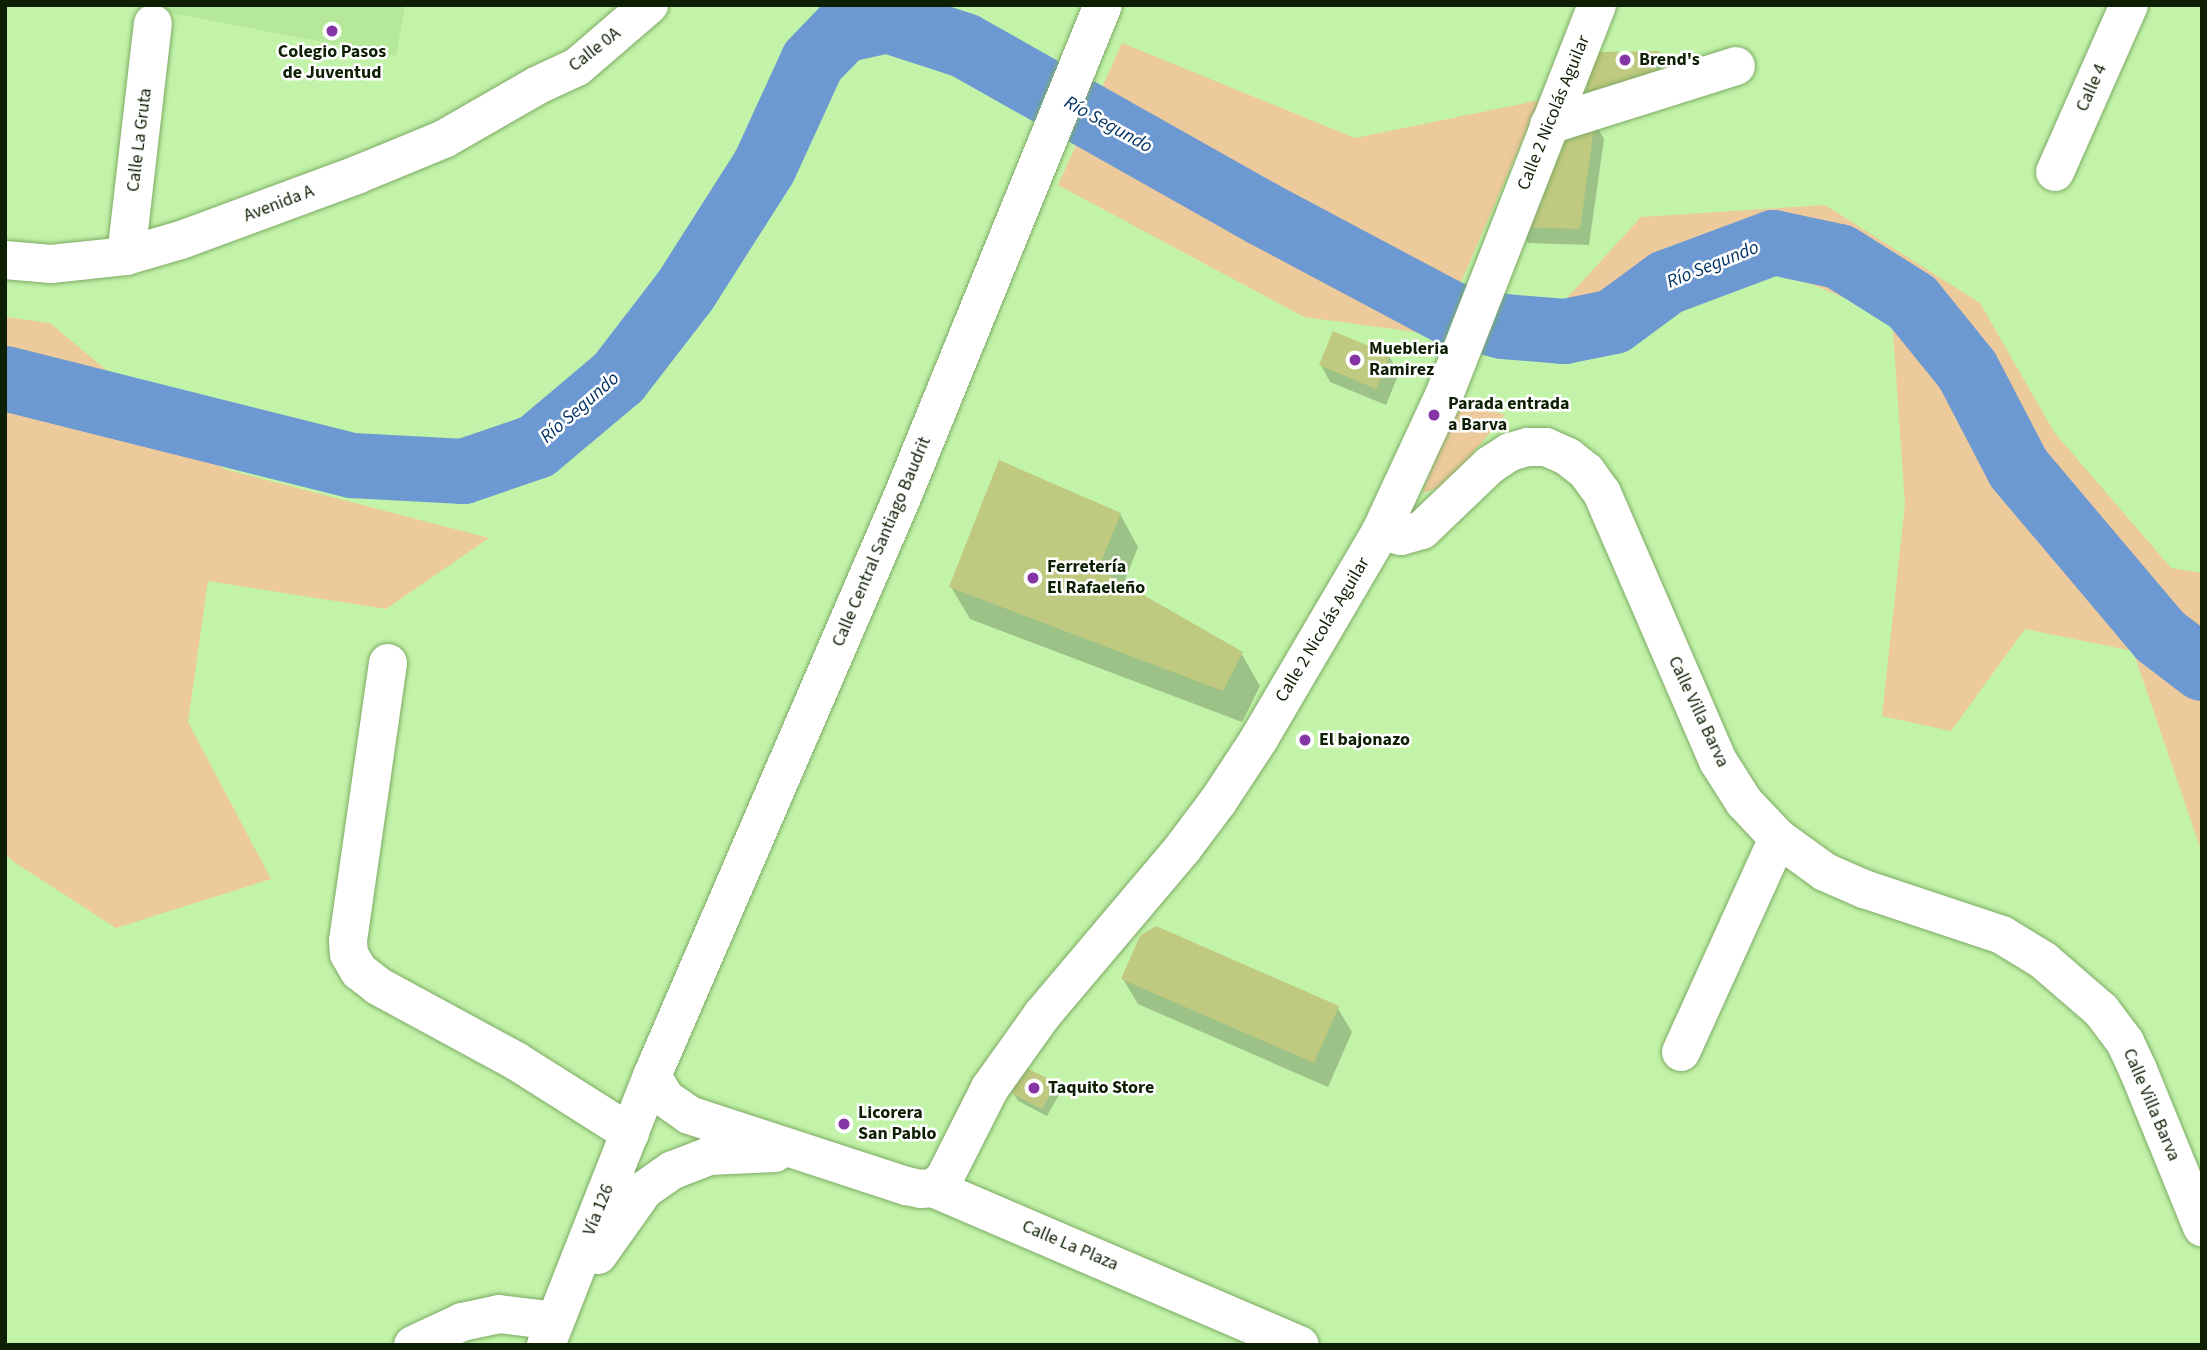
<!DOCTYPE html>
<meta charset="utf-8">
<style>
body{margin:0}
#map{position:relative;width:2207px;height:1350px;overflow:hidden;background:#c3f3a9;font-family:"Source Sans 3",sans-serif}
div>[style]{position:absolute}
.built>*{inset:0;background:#b5e899}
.green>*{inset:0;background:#edca9b}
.shadow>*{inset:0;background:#0003}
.river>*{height:65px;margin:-32.5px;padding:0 32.5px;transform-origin:32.5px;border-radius:32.5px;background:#6c99d2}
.building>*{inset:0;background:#bfc97f}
.roads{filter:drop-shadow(0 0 2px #7daa64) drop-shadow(0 0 2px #7daa64)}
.minor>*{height:38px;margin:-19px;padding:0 19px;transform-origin:19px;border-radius:19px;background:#fff}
.major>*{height:38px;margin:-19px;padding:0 19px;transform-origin:19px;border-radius:19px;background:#fff}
.dots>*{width:19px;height:19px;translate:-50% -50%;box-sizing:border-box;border:4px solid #fff;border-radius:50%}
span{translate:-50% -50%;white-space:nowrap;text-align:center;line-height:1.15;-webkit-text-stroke:5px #fff;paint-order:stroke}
.street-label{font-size:18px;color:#0e2004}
.poi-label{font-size:18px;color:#0e2004;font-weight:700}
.left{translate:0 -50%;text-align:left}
.water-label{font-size:19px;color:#033366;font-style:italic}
.frame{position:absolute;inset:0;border:7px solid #0e2004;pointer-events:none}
</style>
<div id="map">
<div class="built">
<i style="clip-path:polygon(129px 5px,405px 5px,396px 56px)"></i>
</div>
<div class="green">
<i style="clip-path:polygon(1122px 43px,1355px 138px,1540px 100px,1438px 335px,1304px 317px,1058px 185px)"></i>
<i style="clip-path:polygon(1825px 205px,1980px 303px,2054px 432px,2171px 568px,2202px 573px,2202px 853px,2133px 651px,2025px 629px,1951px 731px,1882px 716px,1905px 504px,1892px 318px,1735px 252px,1557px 309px,1641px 217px)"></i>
<i style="clip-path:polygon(5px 317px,50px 323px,224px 469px,489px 538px,386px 609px,208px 581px,188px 722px,271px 879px,116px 928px,14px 862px,5px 854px)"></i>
<i style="clip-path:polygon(1459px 399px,1505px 415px,1445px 486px,1422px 493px)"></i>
</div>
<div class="shadow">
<i style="clip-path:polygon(1659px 53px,1664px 60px,1660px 76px,1585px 103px)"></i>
<i style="clip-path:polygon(1595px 123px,1604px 139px,1589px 245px,1528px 243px,1518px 227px)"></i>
<i style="clip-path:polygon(1389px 356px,1399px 373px,1386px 405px,1330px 382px,1321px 365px)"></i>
<i style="clip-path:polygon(1120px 514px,1138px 547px,1123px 585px,1241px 653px,1260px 686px,1242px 722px,970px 619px,951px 587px)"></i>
<i style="clip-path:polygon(1123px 979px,1337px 1007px,1352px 1032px,1328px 1087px,1138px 1004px)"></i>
<i style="clip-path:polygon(1055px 1085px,1060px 1093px,1047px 1116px,1018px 1101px,1013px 1093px)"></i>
</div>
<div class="river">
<i style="left:5px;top:378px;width:358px;rotate:14.1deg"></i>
<i style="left:352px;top:465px;width:111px;rotate:3.1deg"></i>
<i style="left:463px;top:471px;width:77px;rotate:-18.9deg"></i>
<i style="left:536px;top:446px;width:107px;rotate:-40.1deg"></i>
<i style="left:618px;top:377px;width:110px;rotate:-52.4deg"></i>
<i style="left:685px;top:290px;width:147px;rotate:-57.5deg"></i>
<i style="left:764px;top:166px;width:115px;rotate:-65.4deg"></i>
<i style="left:812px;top:61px;width:43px;rotate:-45.9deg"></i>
<i style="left:842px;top:30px;width:46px;rotate:-12.5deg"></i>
<i style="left:887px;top:20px;width:81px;rotate:18deg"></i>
<i style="left:964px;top:45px;width:342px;rotate:29.4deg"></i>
<i style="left:1262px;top:213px;width:213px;rotate:28deg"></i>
<i style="left:1450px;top:313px;width:55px;rotate:13.8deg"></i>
<i style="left:1503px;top:326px;width:61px;rotate:4.7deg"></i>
<i style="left:1564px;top:331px;width:50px;rotate:-11.5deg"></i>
<i style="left:1613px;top:321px;width:66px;rotate:-36.3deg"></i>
<i style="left:1666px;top:282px;width:114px;rotate:-20.5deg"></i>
<i style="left:1773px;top:242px;width:67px;rotate:12deg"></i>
<i style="left:1839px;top:256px;width:86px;rotate:32.2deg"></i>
<i style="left:1912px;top:302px;width:87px;rotate:51deg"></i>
<i style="left:1967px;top:370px;width:110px;rotate:62.5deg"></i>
<i style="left:2018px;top:468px;width:220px;rotate:49.8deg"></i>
<i style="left:2160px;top:636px;width:53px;rotate:37.3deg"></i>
</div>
<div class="building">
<i style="clip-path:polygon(1660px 51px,1656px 67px,1658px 82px,1584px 103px,1593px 52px)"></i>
<i style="clip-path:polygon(1595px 121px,1580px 229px,1517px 227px,1558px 131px)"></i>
<i style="clip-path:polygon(1333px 331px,1390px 355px,1376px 389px,1319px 365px)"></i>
<i style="clip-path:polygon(999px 460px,1121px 513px,1098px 569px,1243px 652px,1223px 691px,949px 587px)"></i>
<i style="clip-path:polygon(1156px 926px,1339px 1006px,1314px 1063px,1121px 979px,1140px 936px)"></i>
<i style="clip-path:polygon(1025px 1067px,1057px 1083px,1042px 1109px,1011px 1093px)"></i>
</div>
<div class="roads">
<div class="minor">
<i style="left:1549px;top:125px;width:196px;rotate:-17.5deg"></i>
<i style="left:2055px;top:172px;width:183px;rotate:-66.1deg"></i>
<i style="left:126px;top:256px;width:234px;rotate:-83.4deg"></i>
<i style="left:5px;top:260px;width:46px;rotate:5deg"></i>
<i style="left:51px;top:264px;width:75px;rotate:-6.1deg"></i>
<i style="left:126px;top:256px;width:57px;rotate:-16.2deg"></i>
<i style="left:181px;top:240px;width:190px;rotate:-20.3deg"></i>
<i style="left:359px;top:174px;width:92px;rotate:-22.4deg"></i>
<i style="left:444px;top:139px;width:106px;rotate:-29.9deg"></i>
<i style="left:536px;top:86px;width:45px;rotate:-24.9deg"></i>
<i style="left:577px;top:67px;width:95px;rotate:-40.7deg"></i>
<i style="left:1381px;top:531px;width:21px;rotate:14deg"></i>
<i style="left:1401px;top:536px;width:22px;rotate:-16deg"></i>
<i style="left:1422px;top:530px;width:94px;rotate:-43.7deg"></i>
<i style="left:1490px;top:465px;width:24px;rotate:-33deg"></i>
<i style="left:1510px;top:452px;width:19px;rotate:-16deg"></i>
<i style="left:1528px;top:447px;width:18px"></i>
<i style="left:1546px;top:447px;width:24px;rotate:24deg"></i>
<i style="left:1568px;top:457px;width:23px;rotate:38deg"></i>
<i style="left:1586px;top:471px;width:27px;rotate:54deg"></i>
<i style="left:1602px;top:493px;width:292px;rotate:66.6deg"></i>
<i style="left:1718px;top:761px;width:49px;rotate:57.6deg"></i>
<i style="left:1744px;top:802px;width:50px;rotate:46.6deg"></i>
<i style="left:1778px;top:838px;width:58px;rotate:35.9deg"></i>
<i style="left:1825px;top:872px;width:43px;rotate:23.6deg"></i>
<i style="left:1864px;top:889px;width:145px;rotate:18.4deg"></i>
<i style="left:2002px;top:935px;width:48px;rotate:31.4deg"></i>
<i style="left:2043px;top:960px;width:77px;rotate:40.8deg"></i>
<i style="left:2101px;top:1010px;width:40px;rotate:53deg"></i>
<i style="left:2125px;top:1042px;width:31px;rotate:65deg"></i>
<i style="left:2138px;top:1070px;width:170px;rotate:67.8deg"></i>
<i style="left:388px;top:663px;width:281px;rotate:98.2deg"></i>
<i style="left:348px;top:941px;width:13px;rotate:86deg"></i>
<i style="left:349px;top:954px;width:20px;rotate:60deg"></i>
<i style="left:359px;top:971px;width:24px;rotate:38deg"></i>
<i style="left:378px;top:986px;width:157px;rotate:28.5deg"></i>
<i style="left:516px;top:1061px;width:135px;rotate:32.3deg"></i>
<i style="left:1681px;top:1052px;width:235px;rotate:-65.6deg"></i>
<i style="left:933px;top:1188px;width:399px;rotate:23.2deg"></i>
<i style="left:413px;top:1345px;width:54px;rotate:-25.1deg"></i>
<i style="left:462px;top:1322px;width:38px;rotate:-12deg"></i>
<i style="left:499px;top:1314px;width:56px;rotate:7.1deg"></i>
</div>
<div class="major">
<i style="left:652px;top:1076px;width:26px;rotate:59deg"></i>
<i style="left:665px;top:1098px;width:29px;rotate:35deg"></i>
<i style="left:689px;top:1115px;width:228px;rotate:18.1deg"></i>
<i style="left:906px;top:1186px;width:15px;rotate:11deg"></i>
<i style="left:921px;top:1189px;width:12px;rotate:-5deg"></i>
<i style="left:933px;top:1188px;width:14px;rotate:-39deg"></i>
<i style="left:944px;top:1179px;width:102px;rotate:-63.2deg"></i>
<i style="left:990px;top:1088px;width:90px;rotate:-54.5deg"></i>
<i style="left:1042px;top:1015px;width:219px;rotate:-49.8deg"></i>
<i style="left:1183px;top:848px;width:60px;rotate:-53.1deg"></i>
<i style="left:1219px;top:800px;width:73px;rotate:-56.7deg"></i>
<i style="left:1259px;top:739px;width:241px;rotate:-59.6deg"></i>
<i style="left:1381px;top:531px;width:152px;rotate:-65.1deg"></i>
<i style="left:1445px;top:393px;width:417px;rotate:-68.6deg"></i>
<i style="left:598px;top:1255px;width:80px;rotate:-54.7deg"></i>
<i style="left:644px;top:1190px;width:35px;rotate:-35deg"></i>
<i style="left:673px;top:1170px;width:39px;rotate:-21deg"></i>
<i style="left:709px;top:1156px;width:66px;rotate:-2.6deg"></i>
<i style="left:546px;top:1345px;width:289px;rotate:-68.5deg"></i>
<i style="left:652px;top:1076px;width:633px;rotate:-66.63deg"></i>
<i style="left:903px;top:495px;width:529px;rotate:-67.8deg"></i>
</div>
</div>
<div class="dots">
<i style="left:332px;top:31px;background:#8535a5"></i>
<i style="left:1625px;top:60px;background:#8535a5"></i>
<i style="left:1355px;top:360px;background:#8535a5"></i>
<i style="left:1434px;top:415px;background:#8535a5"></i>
<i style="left:1033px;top:578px;background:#8535a5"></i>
<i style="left:1305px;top:740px;background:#8535a5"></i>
<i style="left:1034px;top:1088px;background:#8535a5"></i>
<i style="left:844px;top:1124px;background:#8535a5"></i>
</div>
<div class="street-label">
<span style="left:595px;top:50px;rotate:-38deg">Calle 0A</span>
<span style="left:2092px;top:88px;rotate:-66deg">Calle 4</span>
<span style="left:1554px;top:113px;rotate:-68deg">Calle 2 Nicolás Aguilar</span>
<span style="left:140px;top:140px;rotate:-83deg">Calle La Gruta</span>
<span style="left:279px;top:204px;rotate:-21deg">Avenida A</span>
<span style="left:882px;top:542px;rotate:-67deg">Calle Central Santiago Baudrit</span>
<span style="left:1323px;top:630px;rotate:-59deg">Calle 2 Nicolás Aguilar</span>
<span style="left:1698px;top:712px;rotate:65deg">Calle Villa Barva</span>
<span style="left:2151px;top:1105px;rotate:67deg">Calle Villa Barva</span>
<span style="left:599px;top:1210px;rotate:-68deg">Vía 126</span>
<span style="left:1070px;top:1246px;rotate:23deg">Calle La Plaza</span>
</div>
<div class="poi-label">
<span style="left:332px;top:63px">Colegio Pasos<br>de Juventud</span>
<span class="left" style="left:1639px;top:60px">Brend's</span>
<span class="left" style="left:1369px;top:360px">Muebleria<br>Ramirez</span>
<span class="left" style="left:1448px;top:415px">Parada entrada<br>a Barva</span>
<span class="left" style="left:1047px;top:578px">Ferretería<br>El Rafaeleño</span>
<span class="left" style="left:1319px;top:740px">El bajonazo</span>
<span class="left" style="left:1048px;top:1088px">Taquito Store</span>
<span class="left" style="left:858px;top:1124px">Licorera<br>San Pablo</span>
</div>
<div class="water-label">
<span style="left:1108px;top:125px;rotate:29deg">Río Segundo</span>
<span style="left:1713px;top:265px;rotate:-22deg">Río Segundo</span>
<span style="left:580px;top:408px;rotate:-41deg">Río Segundo</span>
</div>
<div class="frame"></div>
</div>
